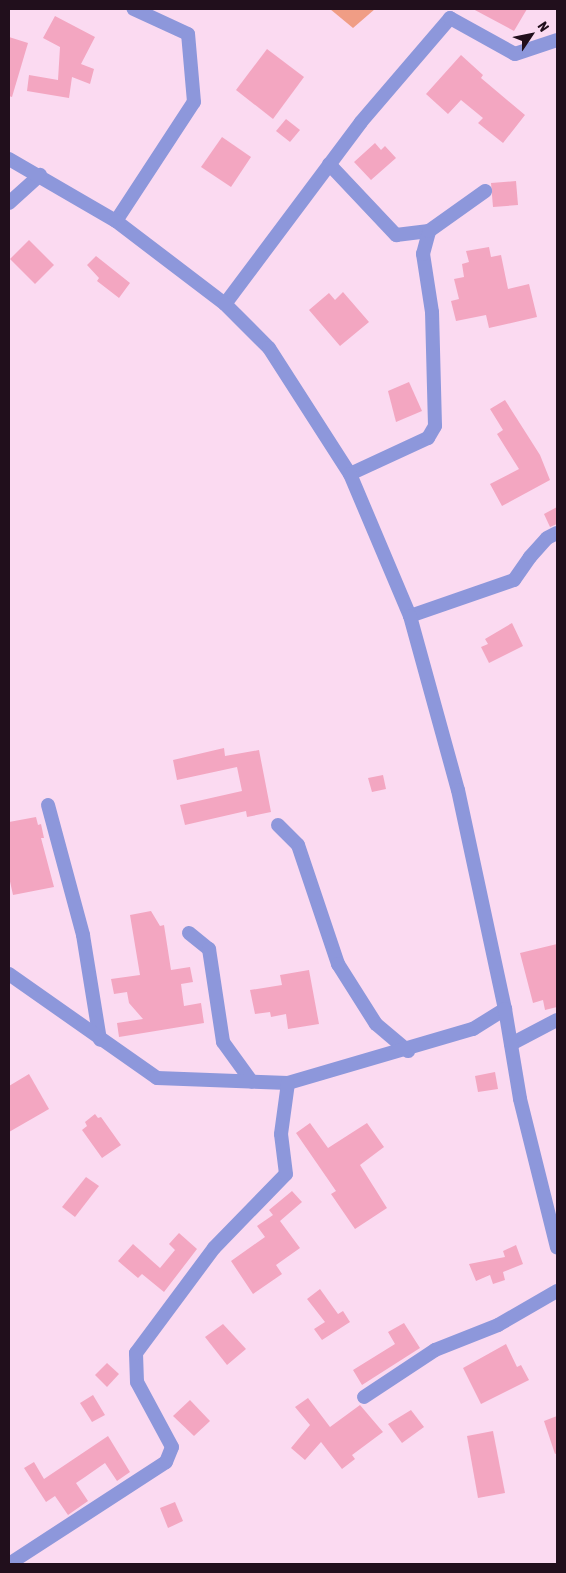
<!DOCTYPE html>
<style>
body{margin:0}
#map{position:relative;width:566px;height:1573px;overflow:hidden;background:#fbdaf1;font-family:"Asap Condensed",sans-serif}
div>[style]{position:absolute}
.green>*{inset:0;background:#f09d85}
.building>*{inset:0;background:#f3a6c1}
.minor>*{height:14px;margin:-7px;padding:0 7px;transform-origin:7px;border-radius:7px;background:#8d97db}
.tertiary>*{height:14px;margin:-7px;padding:0 7px;transform-origin:7px;border-radius:7px;background:#8d97db}
span{translate:-50% -50%;white-space:nowrap;text-align:center;line-height:1.15;-webkit-text-stroke:4px #fbdaf1;paint-order:stroke}
.frame{position:absolute;inset:0;border:10px solid #210f1c;pointer-events:none}
.north{position:absolute;left:506px;top:10px;width:50px;height:50px;-webkit-text-stroke:4px #fbdaf1;paint-order:stroke;rotate:56deg;font-size:14px;font-weight:700;line-height:20px;text-align:center;color:#210f1c}
.north::after{content:'';display:block;margin:auto;width:18px;height:22px;background:#210f1c;clip-path:polygon(50% 0,100% 100%,50% 72%,0 100%)}
</style>
<div id="map">
<div class="green">
<i style="clip-path:polygon(330px 9px,375px 9px,353px 28px)"></i>
</div>
<div class="building">
<i style="clip-path:polygon(473px 9px,527px 9px,514px 31px)"></i>
<i style="clip-path:polygon(55px 16px,95px 37px,81px 64px,94px 69px,90px 84px,72px 77px,69px 98px,27px 91px,29px 75px,58px 80px,60px 47px,43px 38px)"></i>
<i style="clip-path:polygon(9px 37px,28px 43px,12px 97px,9px 96px)"></i>
<i style="clip-path:polygon(267px 49px,304px 77px,273px 119px,236px 90px)"></i>
<i style="clip-path:polygon(461px 55px,483px 75px,481px 78px,525px 115px,503px 143px,478px 123px,483px 118px,461px 100px,448px 114px,426px 94px)"></i>
<i style="clip-path:polygon(286px 119px,300px 130px,290px 142px,276px 131px)"></i>
<i style="clip-path:polygon(222px 137px,251px 157px,231px 187px,201px 167px)"></i>
<i style="clip-path:polygon(375px 143px,381px 150px,385px 146px,396px 158px,371px 180px,354px 162px)"></i>
<i style="clip-path:polygon(516px 181px,518px 205px,493px 207px,491px 183px)"></i>
<i style="clip-path:polygon(29px 240px,54px 265px,35px 284px,10px 259px)"></i>
<i style="clip-path:polygon(489px 247px,491px 257px,501px 255px,508px 289px,529px 284px,537px 317px,489px 328px,486px 315px,456px 321px,451px 301px,459px 299px,454px 279px,464px 277px,462px 264px,469px 262px,466px 251px)"></i>
<i style="clip-path:polygon(96px 256px,130px 283px,119px 298px,97px 281px,99px 278px,87px 265px)"></i>
<i style="clip-path:polygon(343px 292px,369px 322px,340px 346px,309px 310px,329px 293px,335px 300px)"></i>
<i style="clip-path:polygon(409px 382px,422px 411px,396px 422px,388px 391px)"></i>
<i style="clip-path:polygon(505px 400px,540px 455px,550px 480px,502px 506px,490px 484px,519px 469px,497px 434px,503px 430px,490px 409px)"></i>
<i style="clip-path:polygon(557px 507px,557px 524px,550px 527px,544px 514px)"></i>
<i style="clip-path:polygon(512px 623px,523px 646px,489px 663px,481px 647px,488px 644px,485px 639px)"></i>
<i style="clip-path:polygon(224px 748px,225px 756px,259px 750px,271px 812px,247px 817px,246px 811px,185px 825px,180px 805px,242px 791px,237px 767px,177px 780px,173px 760px)"></i>
<i style="clip-path:polygon(383px 775px,386px 789px,372px 792px,368px 778px)"></i>
<i style="clip-path:polygon(36px 817px,38px 825px,41px 824px,44px 838px,41px 838px,54px 887px,13px 895px,9px 877px,9px 822px)"></i>
<i style="clip-path:polygon(151px 911px,160px 926px,164px 925px,171px 970px,190px 967px,193px 982px,181px 984px,184px 1006px,201px 1003px,204px 1023px,119px 1037px,117px 1023px,143px 1019px,129px 1003px,127px 992px,114px 994px,111px 979px,140px 975px,130px 915px)"></i>
<i style="clip-path:polygon(557px 944px,557px 1007px,545px 1010px,543px 1000px,533px 1003px,520px 953px)"></i>
<i style="clip-path:polygon(309px 970px,319px 1024px,288px 1029px,286px 1014px,271px 1017px,270px 1012px,255px 1014px,250px 990px,282px 985px,280px 975px)"></i>
<i style="clip-path:polygon(495px 1072px,498px 1089px,478px 1092px,475px 1076px)"></i>
<i style="clip-path:polygon(29px 1074px,49px 1109px,9px 1132px,9px 1086px)"></i>
<i style="clip-path:polygon(95px 1114px,98px 1118px,101px 1117px,121px 1145px,102px 1158px,82px 1130px,87px 1126px,85px 1122px)"></i>
<i style="clip-path:polygon(310px 1123px,328px 1148px,367px 1123px,384px 1147px,360px 1165px,387px 1208px,355px 1229px,331px 1194px,336px 1191px,296px 1133px)"></i>
<i style="clip-path:polygon(86px 1177px,99px 1186px,75px 1217px,62px 1207px)"></i>
<i style="clip-path:polygon(292px 1191px,302px 1202px,280px 1221px,300px 1248px,276px 1265px,282px 1274px,253px 1294px,231px 1261px,265px 1237px,257px 1226px,273px 1215px,269px 1210px)"></i>
<i style="clip-path:polygon(179px 1233px,197px 1249px,164px 1292px,142px 1274px,138px 1278px,118px 1261px,133px 1244px,160px 1268px,175px 1250px,169px 1244px)"></i>
<i style="clip-path:polygon(516px 1245px,523px 1264px,503px 1272px,505px 1280px,493px 1284px,490px 1275px,476px 1281px,469px 1264px,505px 1257px,503px 1251px)"></i>
<i style="clip-path:polygon(320px 1289px,338px 1314px,343px 1311px,350px 1322px,322px 1340px,314px 1329px,325px 1322px,307px 1299px)"></i>
<i style="clip-path:polygon(404px 1323px,420px 1348px,362px 1385px,353px 1370px,395px 1344px,388px 1332px)"></i>
<i style="clip-path:polygon(223px 1324px,246px 1349px,227px 1365px,205px 1337px)"></i>
<i style="clip-path:polygon(506px 1344px,517px 1367px,521px 1365px,529px 1380px,481px 1404px,463px 1368px)"></i>
<i style="clip-path:polygon(107px 1363px,119px 1374px,107px 1387px,95px 1375px)"></i>
<i style="clip-path:polygon(93px 1395px,105px 1415px,92px 1422px,80px 1403px)"></i>
<i style="clip-path:polygon(308px 1398px,330px 1427px,360px 1405px,383px 1432px,352px 1455px,355px 1459px,342px 1469px,321px 1442px,305px 1460px,291px 1448px,310px 1425px,295px 1407px)"></i>
<i style="clip-path:polygon(190px 1400px,210px 1421px,194px 1436px,173px 1416px)"></i>
<i style="clip-path:polygon(411px 1410px,424px 1427px,402px 1443px,388px 1424px)"></i>
<i style="clip-path:polygon(557px 1416px,557px 1453px,555px 1454px,544px 1421px)"></i>
<i style="clip-path:polygon(493px 1431px,505px 1493px,478px 1498px,467px 1436px)"></i>
<i style="clip-path:polygon(108px 1436px,130px 1472px,117px 1481px,105px 1463px,85px 1477px,76px 1483px,88px 1501px,68px 1515px,55px 1496px,46px 1502px,24px 1468px,34px 1462px,44px 1479px)"></i>
<i style="clip-path:polygon(175px 1502px,183px 1521px,168px 1528px,160px 1508px)"></i>
</div>
<div class="minor">
<i style="left:329px;top:164px;width:98px;rotate:46.7deg"></i>
<i style="left:396px;top:235px;width:33px;rotate:-7deg"></i>
<i style="left:9px;top:203px;width:42px;rotate:-42.1deg"></i>
<i style="left:116px;top:221px;width:142px;rotate:-56.8deg"></i>
<i style="left:194px;top:102px;width:68px;rotate:-95deg"></i>
<i style="left:188px;top:34px;width:60px;rotate:-155.2deg"></i>
<i style="left:225px;top:304px;width:227px;rotate:-53.2deg"></i>
<i style="left:361px;top:122px;width:137px;rotate:-49.4deg"></i>
<i style="left:450px;top:18px;width:74px;rotate:29deg"></i>
<i style="left:515px;top:54px;width:44px;rotate:-18.4deg"></i>
<i style="left:350px;top:474px;width:86px;rotate:-24.8deg"></i>
<i style="left:428px;top:438px;width:14px;rotate:-60deg"></i>
<i style="left:435px;top:426px;width:114px;rotate:-91.5deg"></i>
<i style="left:432px;top:312px;width:59px;rotate:-98.8deg"></i>
<i style="left:423px;top:254px;width:24px;rotate:-75deg"></i>
<i style="left:429px;top:231px;width:69px;rotate:-35.5deg"></i>
<i style="left:410px;top:616px;width:110px;rotate:-19.1deg"></i>
<i style="left:514px;top:580px;width:28px;rotate:-55deg"></i>
<i style="left:530px;top:557px;width:25px;rotate:-48deg"></i>
<i style="left:547px;top:538px;width:11px;rotate:-27deg"></i>
<i style="left:48px;top:805px;width:135px;rotate:74.9deg"></i>
<i style="left:83px;top:935px;width:106px;rotate:80.8deg"></i>
<i style="left:278px;top:825px;width:28px;rotate:45deg"></i>
<i style="left:298px;top:845px;width:126px;rotate:71.4deg"></i>
<i style="left:338px;top:964px;width:71px;rotate:57.7deg"></i>
<i style="left:376px;top:1024px;width:42px;rotate:40.2deg"></i>
<i style="left:189px;top:933px;width:26px;rotate:39deg"></i>
<i style="left:209px;top:949px;width:94px;rotate:81.4deg"></i>
<i style="left:223px;top:1042px;width:49px;rotate:54.1deg"></i>
<i style="left:9px;top:974px;width:181px;rotate:35.1deg"></i>
<i style="left:157px;top:1078px;width:131px;rotate:2.2deg"></i>
<i style="left:288px;top:1083px;width:193px;rotate:-16.3deg"></i>
<i style="left:473px;top:1029px;width:38px;rotate:-32deg"></i>
<i style="left:511px;top:1044px;width:52px;rotate:-27.6deg"></i>
<i style="left:364px;top:1397px;width:85px;rotate:-33.5deg"></i>
<i style="left:435px;top:1350px;width:68px;rotate:-21.6deg"></i>
<i style="left:498px;top:1325px;width:68px;rotate:-30deg"></i>
<i style="left:9px;top:1564px;width:187px;rotate:-33deg"></i>
<i style="left:166px;top:1462px;width:16px;rotate:-68deg"></i>
<i style="left:172px;top:1447px;width:74px;rotate:-118.3deg"></i>
<i style="left:137px;top:1382px;width:29px;rotate:-92deg"></i>
<i style="left:136px;top:1353px;width:131px;rotate:-53.4deg"></i>
<i style="left:214px;top:1248px;width:103px;rotate:-45.8deg"></i>
<i style="left:286px;top:1174px;width:40px;rotate:-97.1deg"></i>
<i style="left:281px;top:1134px;width:51px;rotate:-82.2deg"></i>
</div>
<div class="tertiary">
<i style="left:9px;top:159px;width:124px;rotate:30.1deg"></i>
<i style="left:116px;top:221px;width:137px;rotate:37.3deg"></i>
<i style="left:225px;top:304px;width:62px;rotate:45deg"></i>
<i style="left:269px;top:348px;width:150px;rotate:57.3deg"></i>
<i style="left:350px;top:474px;width:154px;rotate:67.1deg"></i>
<i style="left:410px;top:616px;width:180px;rotate:74.6deg"></i>
<i style="left:458px;top:790px;width:224px;rotate:77.9deg"></i>
<i style="left:505px;top:1009px;width:91px;rotate:80.5deg"></i>
<i style="left:520px;top:1099px;width:153px;rotate:76deg"></i>
</div>
<div class="frame"></div>
<div class="north">N</div>
</div>
